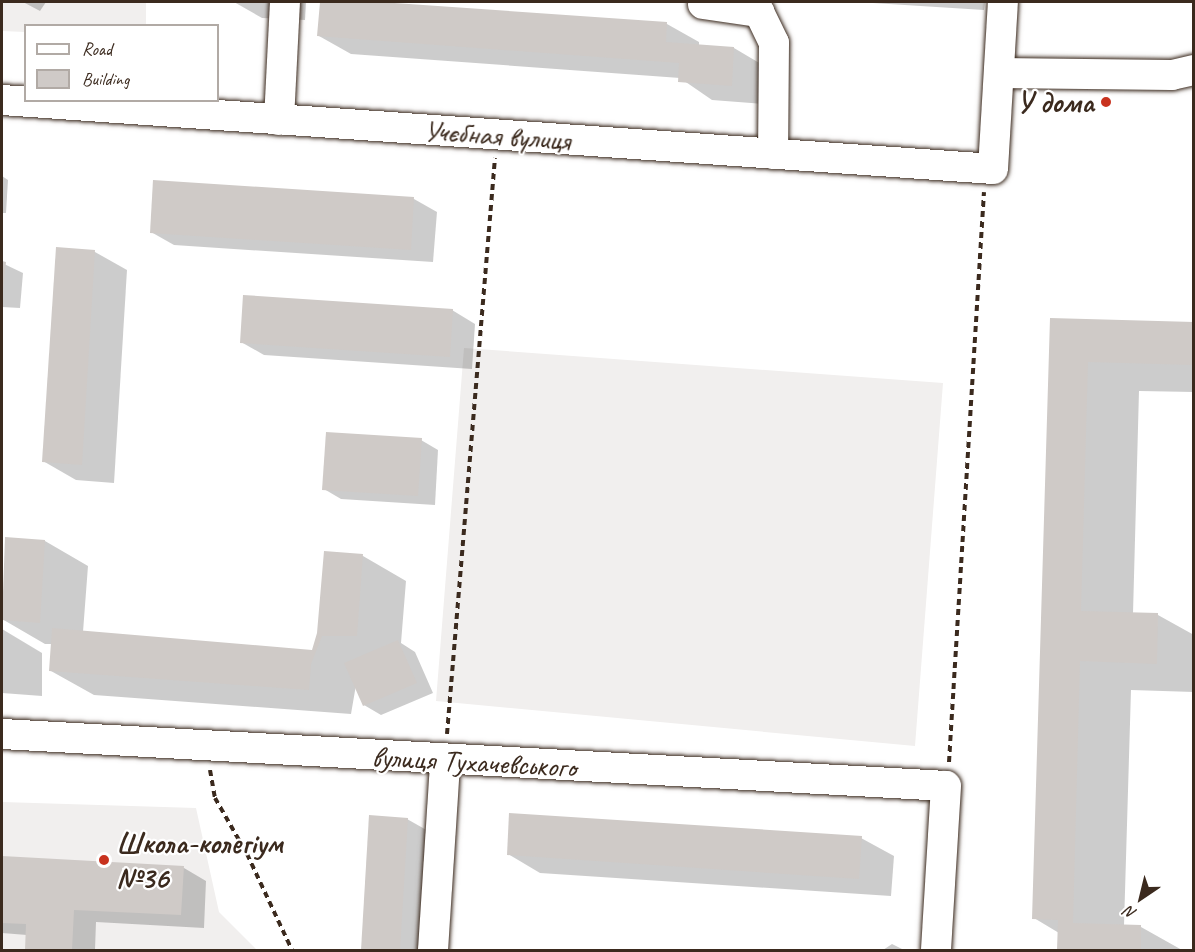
<!DOCTYPE html>
<meta charset="utf-8">
<style>
body{margin:0}
#map{position:relative;width:1195px;height:952px;overflow:hidden;background:#fff;font-family:Caveat,sans-serif}
div>[style]{position:absolute}
.built>*{inset:0;background:#f1efee}
.shadow>*{inset:0;background:#0003}
.building>*{inset:0;background:#cfcac7}
.path>*{height:4px;margin-top:-2px;transform-origin:0;background:repeating-linear-gradient(90deg,#3b2a1e 0 6px,transparent 0 10.5px)}
.roads{filter:drop-shadow(0 0 2px #3b2a1e) drop-shadow(0 0 2px #3b2a1e)}
.minor>*{height:30px;margin:-15px;padding:0 15px;transform-origin:15px;border-radius:15px;background:#fff}
.dots>*{width:16px;height:16px;translate:-50% -50%;box-sizing:border-box;border:3px solid #fff;border-radius:50%}
span{translate:-50% -50%;white-space:nowrap;text-align:center;line-height:1.15;-webkit-text-stroke:4.5px #fff;paint-order:stroke}
.poi-label{font-size:30px;color:#3b2a1e;font-weight:700}
.right{translate:-100% -50%;text-align:right}
.left{translate:0 -50%;text-align:left}
.street-label{font-size:30px;color:#3b2a1e}
.frame{position:absolute;inset:0;border:3px solid #3b2a1e;pointer-events:none}
.legend{position:absolute;left:24px;top:24px;width:195px;height:78px;box-sizing:border-box;background:#fff;border:2px solid #b1aaa5;margin:0;padding:8px 10px;list-style:none;font-size:18px;color:#3b2a1e}
.legend li{display:flex;align-items:center;gap:12px;height:30px}
.legend b{width:30px;border:2px solid #b1aaa5}
.north{position:absolute;left:1111px;top:868px;width:60px;height:60px;-webkit-text-stroke:4px #fff;paint-order:stroke;rotate:215deg;font-size:16px;font-weight:700;line-height:24px;text-align:center;color:#3b2a1e}
.north::after{content:'';display:block;margin:auto;width:21px;height:27px;background:#3b2a1e;clip-path:polygon(50% 0,100% 100%,50% 72%,0 100%)}
</style>
<div id="map">
<div class="built">
<i style="clip-path:polygon(2px 2px,146px 2px,146px 25px,26px 26px,25px 32px,2px 31px)"></i>
<i style="clip-path:polygon(464px 348px,943px 383px,915px 746px,436px 701px)"></i>
<i style="clip-path:polygon(2px 802px,196px 808px,219px 912px,257px 950px,2px 950px)"></i>
</div>
<div class="shadow">
<i style="clip-path:polygon(23px 2px,46px 2px,40px 11px)"></i>
<i style="clip-path:polygon(234px 2px,306px 2px,305px 20px,262px 18px)"></i>
<i style="clip-path:polygon(321px 2px,667px 24px,699px 42px,699px 46px,734px 48px,766px 67px,764px 104px,712px 100px,680px 78px,351px 54px,319px 36px)"></i>
<i style="clip-path:polygon(857px 2px,985px 2px,984px 10px)"></i>
<i style="clip-path:polygon(2px 176px,8px 180px,6px 213px,2px 213px)"></i>
<i style="clip-path:polygon(155px 181px,414px 199px,437px 212px,433px 262px,174px 245px,151px 232px)"></i>
<i style="clip-path:polygon(57px 249px,95px 252px,127px 270px,114px 483px,76px 480px,43px 461px)"></i>
<i style="clip-path:polygon(2px 263px,23px 273px,20px 308px,2px 307px)"></i>
<i style="clip-path:polygon(452px 310px,475px 324px,472px 369px,264px 355px,241px 342px)"></i>
<i style="clip-path:polygon(1052px 319px,1194px 324px,1194px 392px,1139px 391px,1133px 614px,1158px 615px,1194px 635px,1194px 692px,1131px 690px,1124px 926px,1141px 927px,1182px 950px,1059px 950px,1059px 933px,1034px 918px)"></i>
<i style="clip-path:polygon(421px 440px,438px 450px,435px 505px,341px 499px,324px 489px)"></i>
<i style="clip-path:polygon(7px 539px,45px 541px,88px 566px,83px 632px,313px 651px,319px 633px,325px 553px,363px 556px,406px 581px,401px 643px,415px 652px,433px 693px,381px 715px,364px 705px,356px 685px,351px 714px,94px 695px,51px 671px,52px 644px,45px 644px,2px 619px)"></i>
<i style="clip-path:polygon(2px 629px,42px 653px,42px 696px,2px 693px)"></i>
<i style="clip-path:polygon(371px 817px,407px 819px,430px 832px,423px 950px,363px 950px)"></i>
<i style="clip-path:polygon(861px 838px,894px 856px,891px 896px,540px 873px,508px 854px)"></i>
<i style="clip-path:polygon(2px 857px,184px 868px,206px 881px,204px 928px,96px 922px,95px 950px,26px 950px,27px 935px,2px 933px)"></i>
<i style="clip-path:polygon(892px 944px,904px 950px,883px 950px)"></i>
</div>
<div class="building">
<i style="clip-path:polygon(320px 2px,380px 2px,667px 22px,666px 42px,734px 47px,732px 86px,678px 82px,679px 63px,317px 36px)"></i>
<i style="clip-path:polygon(153px 180px,414px 197px,411px 250px,150px 233px)"></i>
<i style="clip-path:polygon(56px 247px,95px 250px,82px 465px,42px 462px)"></i>
<i style="clip-path:polygon(2px 261px,6px 262px,3px 292px,2px 292px)"></i>
<i style="clip-path:polygon(243px 295px,453px 309px,450px 357px,240px 343px)"></i>
<i style="clip-path:polygon(1050px 318px,1194px 322px,1193px 365px,1088px 362px,1081px 611px,1158px 613px,1157px 664px,1080px 661px,1073px 923px,1141px 925px,1141px 950px,1057px 950px,1058px 920px,1032px 919px)"></i>
<i style="clip-path:polygon(326px 432px,422px 438px,418px 496px,322px 490px)"></i>
<i style="clip-path:polygon(5px 537px,45px 540px,40px 623px,2px 620px)"></i>
<i style="clip-path:polygon(324px 551px,363px 554px,357px 636px,322px 636px,311px 664px,309px 690px,49px 671px,52px 628px,312px 650px,317px 633px)"></i>
<i style="clip-path:polygon(398px 640px,417px 683px,363px 706px,344px 663px)"></i>
<i style="clip-path:polygon(509px 813px,862px 836px,859px 879px,507px 855px)"></i>
<i style="clip-path:polygon(369px 815px,408px 818px,400px 950px,361px 950px)"></i>
<i style="clip-path:polygon(2px 856px,184px 866px,181px 915px,74px 910px,72px 950px,25px 950px,26px 924px,2px 923px)"></i>
</div>
<div class="path">
<i style="left:447px;top:734px;width:578px;rotate:-85.24deg"></i>
<i style="left:949px;top:762px;width:571px;rotate:-86.49deg"></i>
<i style="left:210px;top:770px;width:28px;rotate:80deg"></i>
<i style="left:215px;top:798px;width:64px;rotate:60.3deg"></i>
<i style="left:247px;top:854px;width:106px;rotate:64.9deg"></i>
</div>
<div class="roads">
<div class="minor">
<i style="left:703px;top:4px;width:57px;rotate:8.1deg"></i>
<i style="left:759px;top:12px;width:34px;rotate:64deg"></i>
<i style="left:774px;top:43px;width:111px;rotate:90.5deg"></i>
<i style="left:999px;top:73px;width:173px;rotate:0.7deg"></i>
<i style="left:1172px;top:75px;width:23px;rotate:-13deg"></i>
<i style="left:2px;top:100px;width:993px;rotate:3.98deg"></i>
<i style="left:993px;top:169px;width:167px;rotate:-86.6deg"></i>
<i style="left:279px;top:120px;width:118px;rotate:-87.1deg"></i>
<i style="left:2px;top:734px;width:945px;rotate:3.15deg"></i>
<i style="left:946px;top:786px;width:164px;rotate:93.5deg"></i>
<i style="left:433px;top:950px;width:188px;rotate:-86.3deg"></i>
</div>
</div>
<div class="dots">
<i style="left:1106px;top:102px;background:#c8321e"></i>
<i style="left:104px;top:860px;background:#c8321e"></i>
</div>
<div class="poi-label">
<span class="right" style="left:1094px;top:102px">У дома</span>
<span class="left" style="left:116px;top:860px">Школа-колегіум<br>№36</span>
</div>
<div class="street-label">
<span style="left:497px;top:135px;rotate:4deg">Учєбная вулиця</span>
<span style="left:474px;top:762px;rotate:3deg">вулиця Тухачевського</span>
</div>
<div class="frame"></div>
<ul class="legend">
<li><b style="height:8px;background:#fff"></b>Road</li>
<li><b style="height:16px;background:#cfcac7"></b>Building</li>
</ul>
<div class="north">N</div>
</div>
